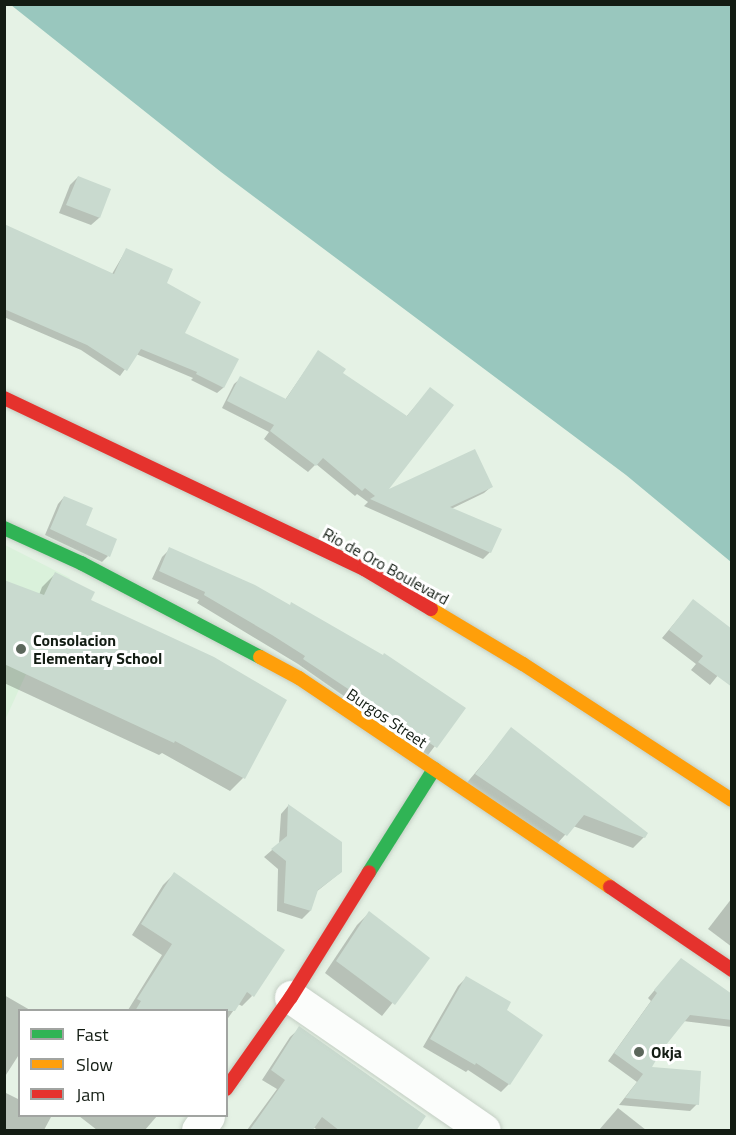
<!DOCTYPE html>
<style>
body{margin:0}
#map{position:relative;width:736px;height:1135px;overflow:hidden;background:#e5f2e5;font-family:"Titillium Web",sans-serif}
div>[style]{position:absolute}
.built>*{inset:0;background:#daf1db}
.water>*{inset:0;background:#99c7be}
.shadow>*{inset:0;background:#0003}
.building>*{inset:0;background:#c9dacf}
.roads{filter:drop-shadow(0 0 2px #c3cec3) drop-shadow(0 0 2px #c3cec3)}
.street>*{height:33px;margin:-16.5px;padding:0 16.5px;transform-origin:16.5px;border-radius:16.5px;background:#fbfdfb}
.fast>*{height:14px;margin:-7px;padding:0 7px;transform-origin:7px;border-radius:7px;background:#30b455}
.slow>*{height:14px;margin:-7px;padding:0 7px;transform-origin:7px;border-radius:7px;background:#ff9f0a}
.jam>*{height:14px;margin:-7px;padding:0 7px;transform-origin:7px;border-radius:7px;background:#e5322d}
.dots>*{width:16px;height:16px;translate:-50% -50%;box-sizing:border-box;border:3px solid #fff;border-radius:50%}
span{translate:-50% -50%;white-space:nowrap;text-align:center;line-height:1.15;-webkit-text-stroke:6px #fff;paint-order:stroke}
.street-label{font-size:16px;color:#131c13}
.poi-label{font-size:16px;color:#131c13;font-weight:700}
.left{translate:0 -50%;text-align:left}
.frame{position:absolute;inset:0;border:6px solid #131c13;pointer-events:none}
.legend{position:absolute;left:18px;top:1009px;width:210px;height:108px;box-sizing:border-box;background:#fff;border:2px solid #a1a4a1;margin:0;padding:8px 10px;list-style:none;font-size:18px;color:#131c13}
.legend li{display:flex;align-items:center;gap:12px;height:30px}
.legend b{width:30px;border:2px solid #a1a4a1}
</style>
<div id="map">
<div class="built">
<i style="clip-path:polygon(5px 545px,70px 578px,5px 720px)"></i>
</div>
<div class="water">
<i style="clip-path:polygon(11px 5px,731px 5px,731px 562px,626px 475px,221px 172px)"></i>
</div>
<div class="shadow">
<i style="clip-path:polygon(78px 177px,109px 189px,99px 218px,91px 225px,59px 213px,70px 185px)"></i>
<i style="clip-path:polygon(4px 228px,112px 274px,126px 250px,165px 283px,183px 334px,237px 360px,223px 388px,217px 393px,191px 380px,193px 378px,136px 354px,120px 376px,81px 350px,4px 317px)"></i>
<i style="clip-path:polygon(318px 352px,341px 373px,406px 417px,430px 389px,384px 493px,491px 487px,484px 493px,451px 509px,490px 552px,483px 559px,364px 506px,368px 502px,357px 494px,355px 496px,316px 464px,308px 472px,264px 439px,269px 432px,222px 408px,234px 384px,241px 378px,285px 400px)"></i>
<i style="clip-path:polygon(64px 497px,108px 556px,102px 562px,45px 535px,58px 504px)"></i>
<i style="clip-path:polygon(170px 549px,464px 708px,428px 755px,298px 664px,197px 603px,199px 600px,152px 579px,162px 557px)"></i>
<i style="clip-path:polygon(55px 574px,89px 601px,285px 701px,243px 778px,230px 791px,162px 753px,159px 755px,4px 683px,4px 582px,39px 595px,42px 587px)"></i>
<i style="clip-path:polygon(693px 601px,732px 658px,710px 685px,691px 670px,696px 664px,662px 638px)"></i>
<i style="clip-path:polygon(512px 729px,644px 837px,633px 848px,573px 826px,555px 846px,465px 785px)"></i>
<i style="clip-path:polygon(288px 806px,341px 872px,316px 892px,310px 911px,302px 919px,277px 911px,278px 869px,264px 857px,279px 844px,281px 814px)"></i>
<i style="clip-path:polygon(174px 874px,252px 996px,242px 1006px,238px 1004px,226px 1021px,226px 1010px,128px 1010px,162px 955px,132px 935px,163px 885px)"></i>
<i style="clip-path:polygon(732px 898px,732px 947px,708px 929px)"></i>
<i style="clip-path:polygon(369px 913px,428px 958px,382px 1016px,325px 973px,357px 925px)"></i>
<i style="clip-path:polygon(674px 967px,732px 995px,732px 1027px,683px 1021px,661px 1049px,649px 1068px,697px 1104px,690px 1111px,619px 1105px,637px 1082px,608px 1061px,651px 1001px,648px 998px)"></i>
<i style="clip-path:polygon(466px 978px,505px 1010px,509px 1084px,501px 1092px,468px 1070px,466px 1072px,423px 1047px,458px 986px)"></i>
<i style="clip-path:polygon(4px 995px,30px 1010px,20px 1010px,20px 1053px,4px 1078px)"></i>
<i style="clip-path:polygon(300px 1028px,414px 1130px,318px 1130px,313px 1127px,311px 1130px,247px 1130px,277px 1089px,262px 1080px,290px 1037px)"></i>
<i style="clip-path:polygon(4px 1092px,20px 1100px,20px 1116px,51px 1117px,44px 1130px,4px 1130px)"></i>
<i style="clip-path:polygon(618px 1108px,646px 1130px,599px 1130px)"></i>
<i style="clip-path:polygon(79px 1116px,157px 1116px,145px 1130px,97px 1130px)"></i>
</div>
<div class="building">
<i style="clip-path:polygon(78px 176px,111px 189px,100px 218px,66px 205px)"></i>
<i style="clip-path:polygon(4px 224px,114px 274px,126px 248px,173px 269px,167px 283px,201px 302px,185px 333px,239px 359px,224px 388px,196px 374px,197px 372px,141px 349px,127px 371px,87px 345px,4px 309px)"></i>
<i style="clip-path:polygon(318px 350px,346px 369px,343px 373px,407px 416px,430px 387px,454px 405px,389px 489px,475px 449px,493px 487px,450px 507px,502px 529px,491px 553px,370px 499px,375px 496px,365px 488px,362px 491px,323px 458px,316px 466px,270px 431px,274px 425px,227px 401px,240px 376px,286px 399px)"></i>
<i style="clip-path:polygon(64px 496px,93px 508px,86px 525px,117px 539px,110px 557px,50px 529px)"></i>
<i style="clip-path:polygon(169px 547px,255px 585px,290px 605px,291px 602px,383px 655px,384px 653px,466px 708px,437px 748px,303px 659px,305px 656px,272px 635px,204px 595px,205px 592px,159px 571px)"></i>
<i style="clip-path:polygon(55px 572px,95px 592px,91px 600px,214px 657px,287px 700px,245px 779px,175px 741px,174px 743px,4px 664px,4px 580px,44px 595px)"></i>
<i style="clip-path:polygon(693px 599px,732px 629px,732px 687px,698px 662px,703px 656px,669px 630px)"></i>
<i style="clip-path:polygon(511px 727px,648px 833px,645px 838px,584px 815px,567px 836px,475px 774px)"></i>
<i style="clip-path:polygon(288px 804px,342px 842px,342px 872px,318px 890px,311px 911px,284px 903px,286px 861px,271px 849px,287px 836px)"></i>
<i style="clip-path:polygon(174px 872px,285px 950px,254px 997px,247px 992px,235px 1011px,135px 1011px,141px 1001px,137px 999px,172px 944px,141px 924px)"></i>
<i style="clip-path:polygon(369px 911px,430px 958px,395px 1005px,336px 961px)"></i>
<i style="clip-path:polygon(681px 958px,732px 994px,732px 1020px,690px 1015px,662px 1050px,652px 1067px,701px 1071px,699px 1105px,625px 1098px,643px 1074px,614px 1053px,657px 993px,654px 990px)"></i>
<i style="clip-path:polygon(466px 976px,511px 1002px,507px 1010px,543px 1035px,510px 1085px,476px 1063px,475px 1065px,430px 1039px)"></i>
<i style="clip-path:polygon(299px 1026px,426px 1116px,416px 1131px,340px 1131px,322px 1117px,312px 1131px,249px 1131px,285px 1080px,271px 1070px)"></i>
</div>
<div class="roads">
<div class="street">
<i style="left:291px;top:997px;width:234px;rotate:34.6deg"></i>
<i style="left:198px;top:1130px;width:17px;rotate:-54deg"></i>
</div>
<div class="fast">
<i style="left:4px;top:528px;width:85px;rotate:24.4deg"></i>
<i style="left:81px;top:563px;width:202px;rotate:27.7deg"></i>
<i style="left:369px;top:872px;width:122px;rotate:-57.7deg"></i>
</div>
<div class="slow">
<i style="left:431px;top:609px;width:107px;rotate:30.9deg"></i>
<i style="left:523px;top:664px;width:249px;rotate:33.1deg"></i>
<i style="left:260px;top:657px;width:44px;rotate:28.3deg"></i>
<i style="left:299px;top:678px;width:375px;rotate:33.9deg"></i>
</div>
<div class="jam">
<i style="left:4px;top:398px;width:399px;rotate:25.4deg"></i>
<i style="left:364px;top:569px;width:78px;rotate:30.8deg"></i>
<i style="left:610px;top:887px;width:148px;rotate:34.2deg"></i>
<i style="left:226px;top:1089px;width:113px;rotate:-54.8deg"></i>
<i style="left:291px;top:997px;width:147px;rotate:-58deg"></i>
</div>
</div>
<div class="dots">
<i style="left:21px;top:649px;background:#5c675c"></i>
<i style="left:639px;top:1052px;background:#5c675c"></i>
</div>
<div class="street-label">
<span style="left:386px;top:566px;rotate:29deg">Rio de Oro Boulevard</span>
<span style="left:387px;top:718px;rotate:34deg">Burgos Street</span>
</div>
<div class="poi-label">
<span class="left" style="left:33px;top:649px">Consolacion<br>Elementary School</span>
<span class="left" style="left:651px;top:1052px">Okja</span>
</div>
<div class="frame"></div>
<ul class="legend">
<li><b style="height:8px;background:#30b455"></b>Fast</li>
<li><b style="height:8px;background:#ff9f0a"></b>Slow</li>
<li><b style="height:8px;background:#e5322d"></b>Jam</li>
</ul>
</div>
